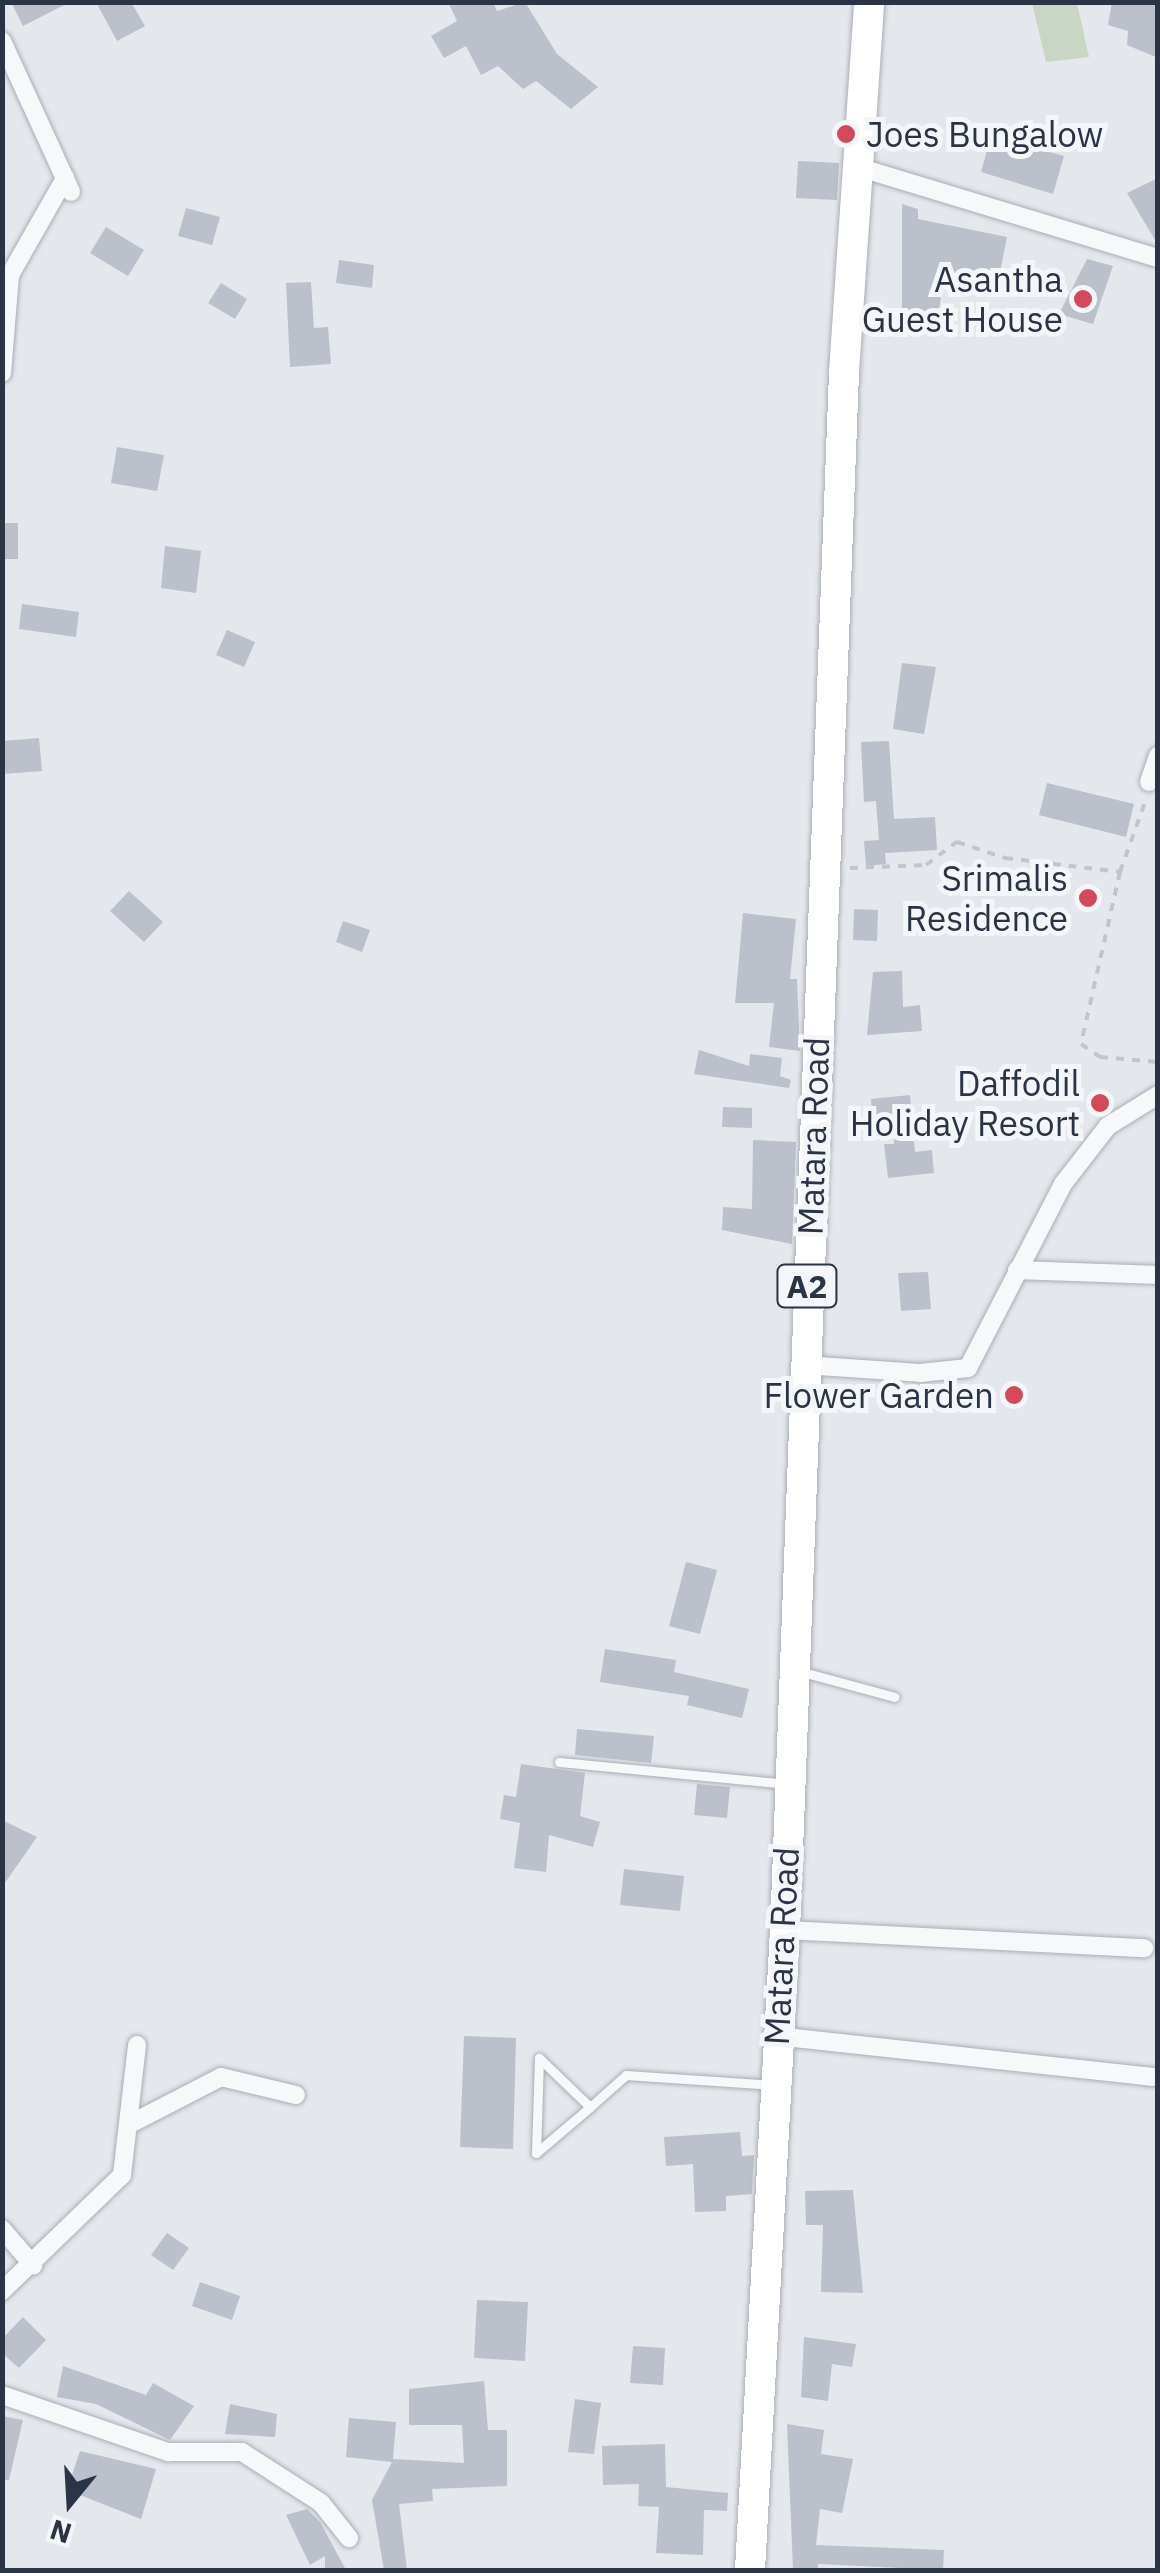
<!DOCTYPE html>
<style>
body{margin:0}
#map{position:relative;width:1160px;height:2573px;overflow:hidden;background:#e4e7ec;font-family:"IBM Plex Sans",sans-serif}
div>[style]{position:absolute}
.green>*{inset:0;background:#c9d6c5}
.building>*{inset:0;background:#bbc0ca}
.path>*{height:4px;margin-top:-2px;transform-origin:0;background:repeating-linear-gradient(90deg,#c2c5cb 0 8px,transparent 0 16px)}
.roads{filter:drop-shadow(0 0 2px #a9aeb7) drop-shadow(0 0 2px #a9aeb7)}
.lane>*{height:9px;margin:-4.5px;padding:0 4.5px;transform-origin:4.5px;border-radius:4.5px;background:#f7f8fa}
.street>*{height:18px;margin:-9px;padding:0 9px;transform-origin:9px;border-radius:9px;background:#f7f8fa}
.highway>*{height:30px;margin:-15px;padding:0 15px;transform-origin:15px;border-radius:15px;background:#fff}
.dots>*{width:28px;height:28px;translate:-50% -50%;box-sizing:border-box;border:5px solid #f4f6f9;border-radius:50%}
span{translate:-50% -50%;white-space:nowrap;text-align:center;line-height:1.15;-webkit-text-stroke:10px #f4f6f9;paint-order:stroke}
.shield-label span{padding:2px 8px;background:#f4f6f9;border:2px solid;border-radius:8px;-webkit-text-stroke-width:0}
.shield-label{font-size:32px;color:#2b3445;font-weight:700}
.poi-label{font-size:35px;color:#2b3445}
.left{translate:0 -50%;text-align:left}
.right{translate:-100% -50%;text-align:right}
.street-label{font-size:35px;color:#2b3445}
.frame{position:absolute;inset:0;border:5px solid #2b3445;pointer-events:none}
.north{position:absolute;left:20px;top:2453px;width:100px;height:100px;-webkit-text-stroke:8px #f4f6f9;paint-order:stroke;rotate:198deg;font-size:28px;font-weight:700;line-height:40px;text-align:center;color:#2b3445}
.north::after{content:'';display:block;margin:auto;width:35px;height:45px;background:#2b3445;clip-path:polygon(50% 0,100% 100%,50% 72%,0 100%)}
</style>
<div id="map">
<div class="green">
<i style="clip-path:polygon(1032px 3px,1077px 3px,1089px 57px,1046px 62px)"></i>
</div>
<div class="building">
<i style="clip-path:polygon(11px 2px,70px 2px,23px 26px)"></i>
<i style="clip-path:polygon(96px 2px,131px 2px,145px 26px,117px 41px)"></i>
<i style="clip-path:polygon(448px 2px,493px 2px,497px 11px,525px 2px,557px 54px,598px 87px,571px 109px,536px 81px,523px 89px,498px 66px,481px 75px,466px 46px,444px 58px,431px 36px,457px 21px)"></i>
<i style="clip-path:polygon(1112px 2px,1158px 2px,1158px 58px,1127px 45px,1128px 31px,1108px 25px)"></i>
<i style="clip-path:polygon(991px 136px,1064px 156px,1053px 194px,981px 172px)"></i>
<i style="clip-path:polygon(798px 161px,839px 163px,837px 200px,796px 198px)"></i>
<i style="clip-path:polygon(1158px 178px,1158px 245px,1127px 193px)"></i>
<i style="clip-path:polygon(902px 204px,918px 209px,918px 219px,1007px 237px,996px 293px,943px 282px,936px 331px,902px 328px)"></i>
<i style="clip-path:polygon(186px 208px,220px 217px,212px 245px,178px 236px)"></i>
<i style="clip-path:polygon(106px 227px,144px 250px,128px 276px,90px 253px)"></i>
<i style="clip-path:polygon(1087px 259px,1113px 266px,1093px 324px,1059px 314px)"></i>
<i style="clip-path:polygon(339px 260px,374px 265px,372px 288px,336px 283px)"></i>
<i style="clip-path:polygon(311px 282px,314px 328px,328px 327px,331px 364px,290px 367px,286px 283px)"></i>
<i style="clip-path:polygon(221px 283px,247px 299px,235px 319px,208px 303px)"></i>
<i style="clip-path:polygon(117px 447px,164px 455px,157px 491px,111px 483px)"></i>
<i style="clip-path:polygon(2px 523px,18px 523px,18px 559px,2px 559px)"></i>
<i style="clip-path:polygon(165px 546px,201px 551px,196px 593px,161px 588px)"></i>
<i style="clip-path:polygon(22px 604px,79px 612px,76px 637px,19px 629px)"></i>
<i style="clip-path:polygon(227px 630px,255px 642px,244px 667px,216px 655px)"></i>
<i style="clip-path:polygon(902px 663px,936px 667px,924px 734px,893px 729px)"></i>
<i style="clip-path:polygon(39px 738px,42px 771px,2px 774px,2px 741px)"></i>
<i style="clip-path:polygon(889px 741px,894px 819px,935px 817px,937px 850px,885px 853px,886px 864px,866px 866px,864px 841px,879px 840px,876px 801px,864px 802px,861px 742px)"></i>
<i style="clip-path:polygon(1047px 783px,1134px 804px,1126px 837px,1039px 815px)"></i>
<i style="clip-path:polygon(129px 891px,163px 922px,144px 942px,110px 911px)"></i>
<i style="clip-path:polygon(854px 909px,878px 910px,877px 941px,853px 940px)"></i>
<i style="clip-path:polygon(743px 913px,796px 919px,790px 979px,797px 979px,800px 1051px,769px 1047px,774px 1003px,735px 1003px)"></i>
<i style="clip-path:polygon(343px 921px,370px 930px,362px 952px,336px 942px)"></i>
<i style="clip-path:polygon(902px 971px,903px 1007px,920px 1005px,922px 1031px,867px 1035px,873px 972px)"></i>
<i style="clip-path:polygon(699px 1050px,749px 1066px,750px 1054px,782px 1058px,780px 1076px,791px 1080px,789px 1088px,694px 1074px)"></i>
<i style="clip-path:polygon(910px 1095px,915px 1152px,932px 1150px,934px 1173px,888px 1178px,884px 1144px,894px 1144px,896px 1126px,873px 1123px,871px 1099px)"></i>
<i style="clip-path:polygon(723px 1107px,752px 1108px,752px 1128px,722px 1127px)"></i>
<i style="clip-path:polygon(753px 1140px,796px 1142px,792px 1244px,722px 1230px,723px 1207px,752px 1209px)"></i>
<i style="clip-path:polygon(928px 1272px,931px 1309px,901px 1311px,898px 1273px)"></i>
<i style="clip-path:polygon(686px 1562px,717px 1570px,700px 1634px,669px 1626px)"></i>
<i style="clip-path:polygon(605px 1649px,676px 1660px,674px 1672px,749px 1689px,742px 1718px,687px 1705px,689px 1696px,600px 1682px)"></i>
<i style="clip-path:polygon(577px 1729px,654px 1736px,651px 1763px,575px 1755px)"></i>
<i style="clip-path:polygon(521px 1764px,585px 1773px,580px 1816px,600px 1822px,593px 1847px,549px 1835px,546px 1872px,514px 1868px,520px 1823px,500px 1819px,504px 1795px,516px 1797px)"></i>
<i style="clip-path:polygon(697px 1784px,730px 1787px,727px 1818px,694px 1815px)"></i>
<i style="clip-path:polygon(2px 1820px,37px 1837px,2px 1887px)"></i>
<i style="clip-path:polygon(624px 1869px,684px 1876px,680px 1911px,620px 1905px)"></i>
<i style="clip-path:polygon(464px 2036px,516px 2038px,513px 2149px,460px 2147px)"></i>
<i style="clip-path:polygon(740px 2132px,742px 2156px,754px 2155px,752px 2194px,726px 2196px,726px 2211px,695px 2212px,693px 2164px,666px 2166px,664px 2137px)"></i>
<i style="clip-path:polygon(853px 2190px,863px 2293px,821px 2292px,823px 2225px,806px 2225px,805px 2191px)"></i>
<i style="clip-path:polygon(167px 2233px,189px 2248px,173px 2270px,151px 2255px)"></i>
<i style="clip-path:polygon(200px 2282px,240px 2296px,232px 2320px,192px 2306px)"></i>
<i style="clip-path:polygon(477px 2300px,528px 2302px,525px 2361px,474px 2358px)"></i>
<i style="clip-path:polygon(23px 2317px,46px 2340px,19px 2368px,2px 2353px,2px 2339px)"></i>
<i style="clip-path:polygon(804px 2337px,856px 2344px,852px 2367px,832px 2364px,828px 2401px,801px 2397px)"></i>
<i style="clip-path:polygon(633px 2346px,665px 2348px,663px 2385px,630px 2383px)"></i>
<i style="clip-path:polygon(63px 2366px,146px 2395px,153px 2383px,194px 2406px,170px 2440px,96px 2404px,57px 2397px)"></i>
<i style="clip-path:polygon(484px 2381px,488px 2430px,507px 2430px,507px 2486px,432px 2489px,433px 2501px,399px 2504px,407px 2570px,384px 2570px,372px 2500px,392px 2462px,346px 2457px,349px 2418px,396px 2422px,393px 2459px,464px 2463px,462px 2425px,409px 2425px,409px 2389px)"></i>
<i style="clip-path:polygon(575px 2399px,601px 2403px,594px 2454px,568px 2452px)"></i>
<i style="clip-path:polygon(230px 2404px,277px 2414px,275px 2437px,225px 2434px)"></i>
<i style="clip-path:polygon(2px 2416px,23px 2420px,9px 2480px,2px 2480px)"></i>
<i style="clip-path:polygon(787px 2424px,824px 2430px,821px 2454px,853px 2459px,842px 2513px,820px 2509px,816px 2545px,944px 2550px,943px 2570px,818px 2564px,818px 2570px,793px 2570px)"></i>
<i style="clip-path:polygon(665px 2444px,666px 2487px,728px 2493px,727px 2511px,704px 2510px,703px 2555px,656px 2553px,659px 2507px,638px 2506px,639px 2484px,603px 2485px,602px 2446px)"></i>
<i style="clip-path:polygon(80px 2451px,156px 2469px,141px 2519px,67px 2490px)"></i>
<i style="clip-path:polygon(307px 2509px,320px 2522px,346px 2570px,325px 2570px,325px 2556px,310px 2565px,286px 2515px)"></i>
</div>
<div class="path">
<i style="left:850px;top:868px;width:76px;rotate:-2.3deg"></i>
<i style="left:926px;top:865px;width:39px;rotate:-37deg"></i>
<i style="left:957px;top:842px;width:51px;rotate:18.4deg"></i>
<i style="left:1005px;top:858px;width:116px;rotate:6.9deg"></i>
<i style="left:1120px;top:872px;width:176px;rotate:102.8deg"></i>
<i style="left:1081px;top:1044px;width:23px;rotate:34deg"></i>
<i style="left:1100px;top:1057px;width:58px;rotate:4.9deg"></i>
<i style="left:1120px;top:872px;width:74px;rotate:-70.3deg"></i>
</div>
<div class="roads">
<div class="lane">
<i style="left:799px;top:1671px;width:99px;rotate:15.2deg"></i>
<i style="left:559px;top:1762px;width:228px;rotate:5.5deg"></i>
<i style="left:590px;top:2107px;width:71px;rotate:-136.1deg"></i>
<i style="left:539px;top:2058px;width:95px;rotate:91.8deg"></i>
<i style="left:536px;top:2153px;width:71px;rotate:-40.4deg"></i>
<i style="left:590px;top:2107px;width:48px;rotate:-41.6deg"></i>
<i style="left:626px;top:2075px;width:145px;rotate:3.9deg"></i>
</div>
<div class="street">
<i style="left:2px;top:41px;width:166px;rotate:65.4deg"></i>
<i style="left:861px;top:168px;width:310px;rotate:16.9deg"></i>
<i style="left:2px;top:373px;width:98px;rotate:-85.3deg"></i>
<i style="left:10px;top:275px;width:112px;rotate:-60.4deg"></i>
<i style="left:1149px;top:782px;width:28px;rotate:-71deg"></i>
<i style="left:1017px;top:1270px;width:141px;rotate:2deg"></i>
<i style="left:804px;top:1365px;width:116px;rotate:3.9deg"></i>
<i style="left:920px;top:1373px;width:48px;rotate:-5.9deg"></i>
<i style="left:968px;top:1368px;width:207px;rotate:-62.7deg"></i>
<i style="left:1063px;top:1184px;width:73px;rotate:-52.2deg"></i>
<i style="left:1108px;top:1126px;width:59px;rotate:-31.8deg"></i>
<i style="left:785px;top:1930px;width:360px;rotate:2.9deg"></i>
<i style="left:776px;top:2036px;width:379px;rotate:6.2deg"></i>
<i style="left:134px;top:2122px;width:98px;rotate:-27.3deg"></i>
<i style="left:221px;top:2077px;width:77px;rotate:13.5deg"></i>
<i style="left:2px;top:2229px;width:48px;rotate:49.3deg"></i>
<i style="left:2px;top:2291px;width:167px;rotate:-44deg"></i>
<i style="left:122px;top:2175px;width:131px;rotate:-83.4deg"></i>
<i style="left:2px;top:2395px;width:176px;rotate:19deg"></i>
<i style="left:168px;top:2452px;width:74px"></i>
<i style="left:242px;top:2452px;width:94px;rotate:32.8deg"></i>
<i style="left:321px;top:2503px;width:45px;rotate:51.3deg"></i>
</div>
<div class="highway">
<i style="left:750px;top:2570px;width:641px;rotate:-86.87deg"></i>
<i style="left:785px;top:1930px;width:1559px;rotate:-87.83deg"></i>
<i style="left:844px;top:372px;width:371px;rotate:-86.1deg"></i>
</div>
</div>
<div class="dots">
<i style="left:846px;top:134px;background:#d1495b"></i>
<i style="left:1083px;top:299px;background:#d1495b"></i>
<i style="left:1088px;top:898px;background:#d1495b"></i>
<i style="left:1100px;top:1103px;background:#d1495b"></i>
<i style="left:1014px;top:1395px;background:#d1495b"></i>
</div>
<div class="shield-label">
<span style="left:807px;top:1286px">A2</span>
</div>
<div class="poi-label">
<span class="left" style="left:866px;top:134px">Joes Bungalow</span>
<span class="right" style="left:1063px;top:299px">Asantha<br>Guest House</span>
<span class="right" style="left:1068px;top:898px">Srimalis<br>Residence</span>
<span class="right" style="left:1080px;top:1103px">Daffodil<br>Holiday Resort</span>
<span class="right" style="left:994px;top:1395px">Flower Garden</span>
</div>
<div class="street-label">
<span style="left:813px;top:1136px;rotate:-88deg">Matara Road</span>
<span style="left:781px;top:1946px;rotate:-87deg">Matara Road</span>
</div>
<div class="frame"></div>
<div class="north">N</div>
</div>
